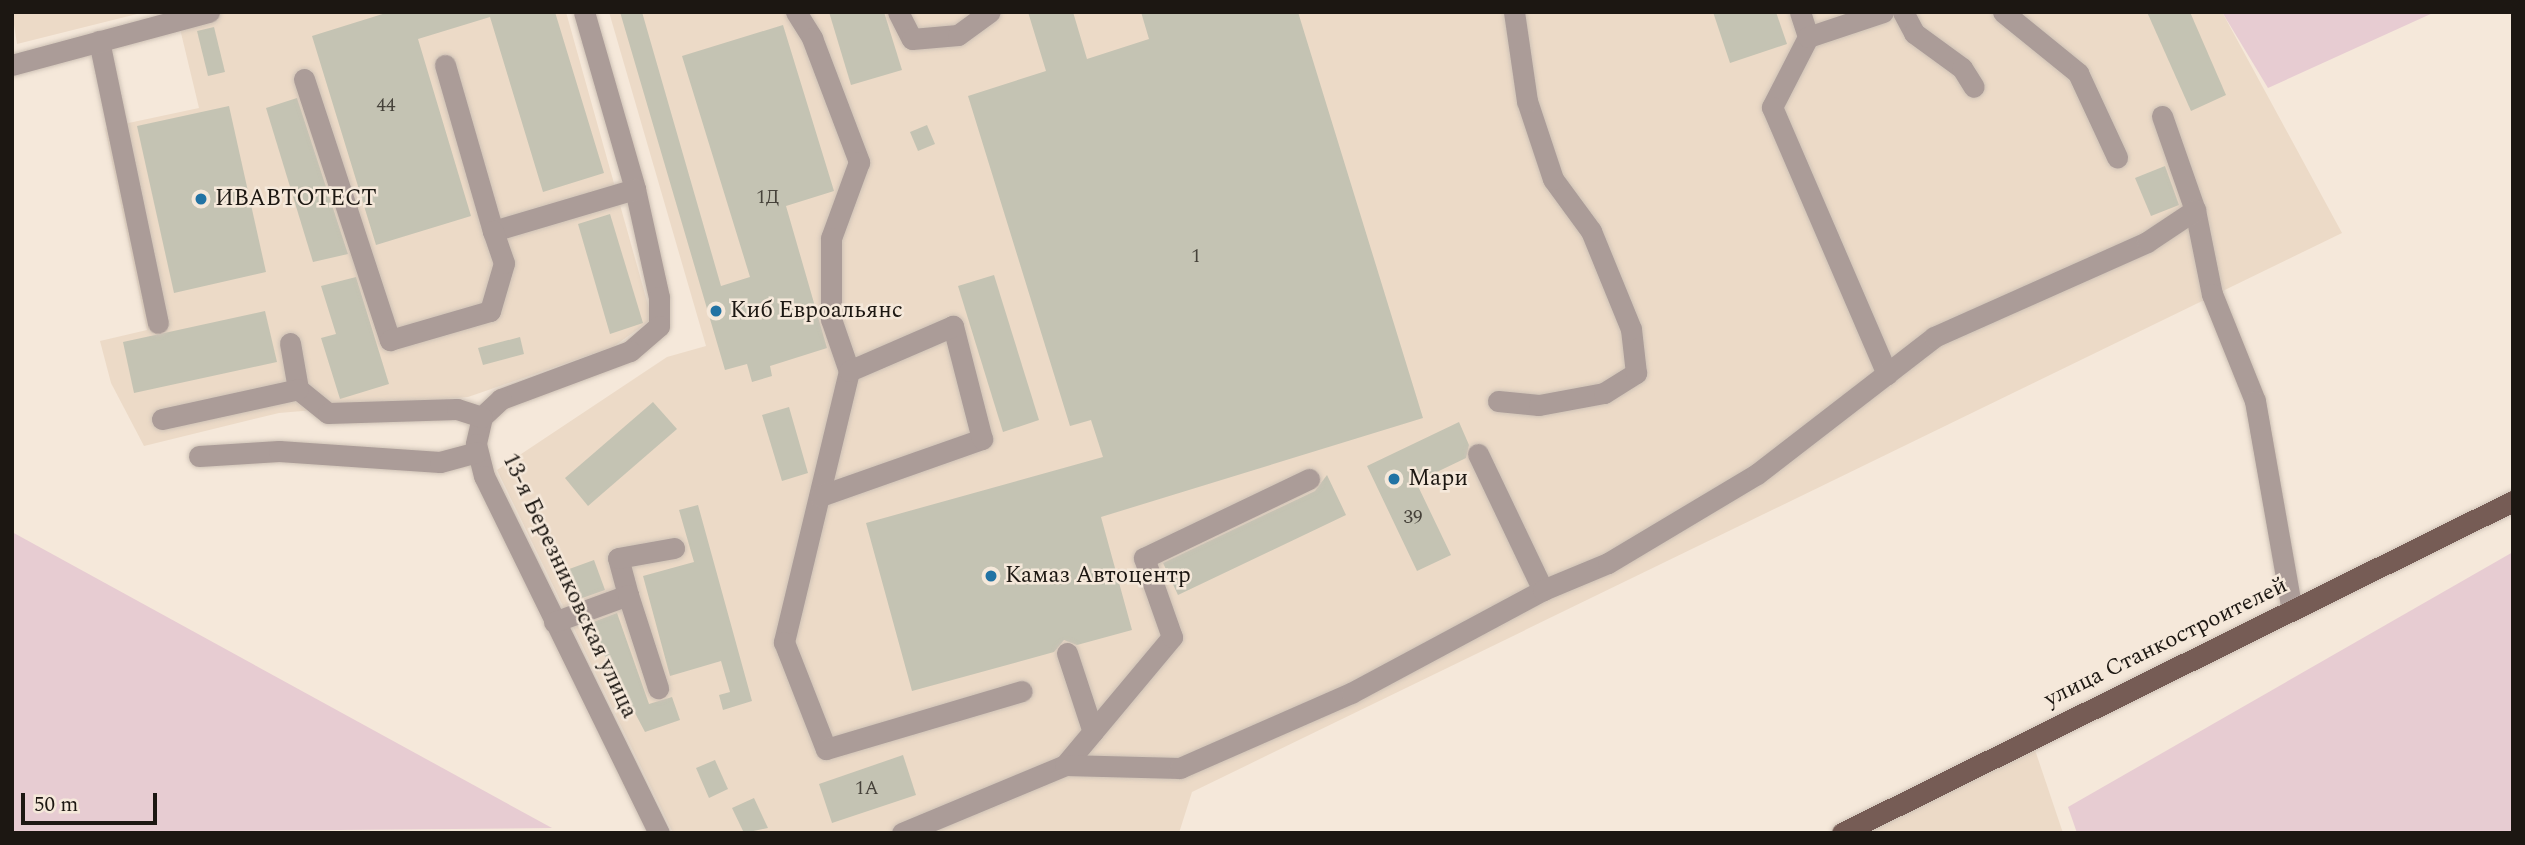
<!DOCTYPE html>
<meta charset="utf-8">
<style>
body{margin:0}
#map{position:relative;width:2525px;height:845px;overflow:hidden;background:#f5e8da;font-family:Spectral,serif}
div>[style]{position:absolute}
.built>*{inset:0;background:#ecdac7}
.green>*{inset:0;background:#e7ccd2}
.building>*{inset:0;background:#c4c3b3}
.roads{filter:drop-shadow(0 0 2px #cec2b6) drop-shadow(0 0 2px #cec2b6)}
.minor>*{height:21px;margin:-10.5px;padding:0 10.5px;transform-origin:10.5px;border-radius:10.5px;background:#ab9c98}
.major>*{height:21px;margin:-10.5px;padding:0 10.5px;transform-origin:10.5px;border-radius:10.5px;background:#765c55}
.dots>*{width:19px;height:19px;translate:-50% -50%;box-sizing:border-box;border:4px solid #f5e8da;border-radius:50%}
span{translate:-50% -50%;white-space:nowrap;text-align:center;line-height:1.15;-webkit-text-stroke:5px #f5e8da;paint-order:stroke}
.number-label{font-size:19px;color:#46423a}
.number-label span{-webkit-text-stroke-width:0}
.poi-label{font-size:23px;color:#1c1712}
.left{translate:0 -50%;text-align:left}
.street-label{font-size:23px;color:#1c1712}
.frame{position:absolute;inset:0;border:14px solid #1c1712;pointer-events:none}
.scale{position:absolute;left:21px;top:793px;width:136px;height:32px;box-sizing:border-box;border:4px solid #1c1712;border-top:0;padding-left:9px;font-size:21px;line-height:24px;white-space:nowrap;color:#1c1712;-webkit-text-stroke:5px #f5e8da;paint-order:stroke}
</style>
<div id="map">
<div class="built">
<i style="clip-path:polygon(12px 12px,145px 12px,17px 44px)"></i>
<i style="clip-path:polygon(176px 12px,566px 12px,652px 319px,613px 347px,468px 397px,279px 413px,144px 446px,111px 383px,100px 341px,147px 330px,105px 128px,199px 108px)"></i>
<i style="clip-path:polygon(609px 12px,2222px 12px,2342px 233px,1192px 792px,1179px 833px,673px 833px,497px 470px,667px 357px,706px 346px)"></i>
<i style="clip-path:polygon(2033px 744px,2063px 833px,1855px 833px)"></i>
</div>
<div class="green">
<i style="clip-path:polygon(2222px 12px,2435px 12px,2268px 88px)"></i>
<i style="clip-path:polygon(12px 532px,552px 828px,12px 833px)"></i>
<i style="clip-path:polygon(2513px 552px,2513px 833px,2077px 833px,2068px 807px)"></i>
</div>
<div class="building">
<i style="clip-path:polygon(389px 12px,555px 12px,604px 173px,543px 192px,490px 17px,418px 39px,471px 216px,376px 245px,312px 36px)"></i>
<i style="clip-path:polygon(620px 12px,642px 12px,721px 286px,750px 277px,682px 56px,783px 25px,834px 191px,786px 206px,827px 348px,770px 366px,772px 376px,752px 382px,747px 364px,725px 370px)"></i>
<i style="clip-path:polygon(829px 12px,884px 12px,902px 70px,851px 85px)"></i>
<i style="clip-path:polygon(1028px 12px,1073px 12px,1087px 59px,1149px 39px,1141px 12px,1298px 12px,1423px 418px,1101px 517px,1132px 630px,1077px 645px,1064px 640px,1054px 652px,912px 691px,866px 523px,1103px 457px,1091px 420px,1070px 426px,968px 96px,1046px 71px)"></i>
<i style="clip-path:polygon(1713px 12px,1776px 12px,1787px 44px,1730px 63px)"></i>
<i style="clip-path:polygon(2147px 12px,2190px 12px,2226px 95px,2191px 111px)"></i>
<i style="clip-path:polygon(214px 27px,225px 72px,208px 76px,197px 31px)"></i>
<i style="clip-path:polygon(297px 98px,348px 254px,313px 262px,266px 108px)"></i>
<i style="clip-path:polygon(229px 106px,266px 272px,174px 293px,137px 126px)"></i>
<i style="clip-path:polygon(927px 125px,935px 144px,918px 151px,910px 132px)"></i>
<i style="clip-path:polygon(2165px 166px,2179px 205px,2151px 216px,2135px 178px)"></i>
<i style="clip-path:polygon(610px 214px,643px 323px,610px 334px,578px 224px)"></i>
<i style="clip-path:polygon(994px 275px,1039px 420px,1003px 432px,958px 286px)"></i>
<i style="clip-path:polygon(356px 277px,389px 384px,340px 399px,321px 338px,336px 334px,321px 286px)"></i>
<i style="clip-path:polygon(265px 311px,277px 362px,134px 393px,123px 342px)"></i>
<i style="clip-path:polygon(520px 337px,524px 354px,483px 365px,478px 348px)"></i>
<i style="clip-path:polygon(653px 402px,677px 429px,588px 506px,565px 478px)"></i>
<i style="clip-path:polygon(789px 407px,808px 473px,782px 481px,762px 415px)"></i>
<i style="clip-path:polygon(1459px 422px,1469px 445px,1466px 458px,1416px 482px,1451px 555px,1417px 571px,1367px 466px)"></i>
<i style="clip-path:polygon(1327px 475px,1346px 515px,1178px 595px,1163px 563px,1315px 491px)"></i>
<i style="clip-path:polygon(698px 505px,752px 701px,723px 710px,719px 695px,730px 692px,721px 661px,670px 676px,643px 576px,694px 562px,679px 510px)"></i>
<i style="clip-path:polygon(594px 560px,605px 590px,571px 602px,561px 572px)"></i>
<i style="clip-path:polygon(617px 613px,649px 704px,672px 697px,680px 720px,645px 732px,588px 624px)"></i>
<i style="clip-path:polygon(903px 755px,916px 795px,832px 823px,819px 784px)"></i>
<i style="clip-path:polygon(715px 760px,728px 789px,709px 798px,696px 768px)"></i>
<i style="clip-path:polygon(754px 798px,768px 828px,744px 833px,732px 808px)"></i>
</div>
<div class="roads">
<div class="minor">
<i style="left:584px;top:12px;width:184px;rotate:73.9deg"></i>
<i style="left:635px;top:189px;width:111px;rotate:77.5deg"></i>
<i style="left:659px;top:297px;width:29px;rotate:90deg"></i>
<i style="left:659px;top:326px;width:38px;rotate:139deg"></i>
<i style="left:630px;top:351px;width:138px;rotate:159.6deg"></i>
<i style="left:501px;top:399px;width:26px;rotate:137deg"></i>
<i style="left:482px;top:417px;width:28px;rotate:103deg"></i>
<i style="left:476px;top:444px;width:33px;rotate:76deg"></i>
<i style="left:484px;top:476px;width:398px;rotate:63.9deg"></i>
<i style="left:796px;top:12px;width:31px;rotate:58deg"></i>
<i style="left:812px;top:38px;width:133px;rotate:69.2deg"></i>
<i style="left:859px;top:162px;width:81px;rotate:110.2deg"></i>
<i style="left:831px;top:238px;width:81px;rotate:90deg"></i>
<i style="left:831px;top:319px;width:55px;rotate:70.9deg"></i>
<i style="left:849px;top:371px;width:279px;rotate:103.5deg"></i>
<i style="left:784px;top:642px;width:115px;rotate:68.6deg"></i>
<i style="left:826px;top:749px;width:204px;rotate:-16.5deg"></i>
<i style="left:898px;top:12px;width:30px;rotate:63deg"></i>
<i style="left:912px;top:39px;width:46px;rotate:-5deg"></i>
<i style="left:958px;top:35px;width:39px;rotate:-36deg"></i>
<i style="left:1800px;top:12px;width:26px;rotate:72deg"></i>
<i style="left:1808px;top:37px;width:79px;rotate:117.2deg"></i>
<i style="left:1772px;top:107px;width:291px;rotate:66.7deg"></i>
<i style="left:1903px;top:12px;width:24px;rotate:62deg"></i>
<i style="left:1914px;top:33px;width:59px;rotate:36.1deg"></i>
<i style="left:1962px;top:68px;width:22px;rotate:58deg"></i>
<i style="left:2003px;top:12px;width:97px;rotate:39.1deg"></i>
<i style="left:2078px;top:73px;width:93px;rotate:65.1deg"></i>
<i style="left:1808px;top:37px;width:79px;rotate:-18.4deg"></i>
<i style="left:99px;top:41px;width:288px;rotate:78.2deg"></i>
<i style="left:12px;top:65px;width:204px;rotate:-15.1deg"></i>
<i style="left:445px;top:65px;width:173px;rotate:73.9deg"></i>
<i style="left:493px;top:231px;width:148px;rotate:-16.5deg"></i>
<i style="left:304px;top:79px;width:275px;rotate:71.8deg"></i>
<i style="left:390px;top:340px;width:104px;rotate:-16.2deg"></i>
<i style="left:490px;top:311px;width:50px;rotate:-73.7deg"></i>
<i style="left:504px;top:263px;width:34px;rotate:-109deg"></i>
<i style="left:2162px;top:116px;width:100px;rotate:70.7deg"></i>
<i style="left:2195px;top:210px;width:86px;rotate:78.6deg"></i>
<i style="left:2212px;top:294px;width:115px;rotate:68.1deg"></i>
<i style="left:2255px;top:401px;width:212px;rotate:80deg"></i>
<i style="left:290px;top:343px;width:47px;rotate:80.1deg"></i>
<i style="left:298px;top:389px;width:38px;rotate:39deg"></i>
<i style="left:328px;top:413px;width:129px;rotate:-1.8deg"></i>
<i style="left:457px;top:409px;width:26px;rotate:18deg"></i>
<i style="left:1498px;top:401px;width:41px;rotate:5.6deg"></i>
<i style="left:1539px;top:405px;width:66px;rotate:-10.5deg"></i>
<i style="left:1604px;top:393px;width:38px;rotate:-32deg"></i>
<i style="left:1636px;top:373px;width:44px;rotate:-96.5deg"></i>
<i style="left:1631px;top:329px;width:106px;rotate:-112.2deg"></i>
<i style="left:1591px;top:231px;width:64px;rotate:-126.2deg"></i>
<i style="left:1553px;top:179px;width:82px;rotate:-108.4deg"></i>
<i style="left:1527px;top:101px;width:90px;rotate:-98.3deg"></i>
<i style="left:162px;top:419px;width:139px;rotate:-12.4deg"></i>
<i style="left:1478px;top:454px;width:151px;rotate:64.5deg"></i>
<i style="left:199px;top:456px;width:80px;rotate:-3.6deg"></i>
<i style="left:279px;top:451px;width:161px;rotate:3.9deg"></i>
<i style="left:440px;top:462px;width:38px;rotate:-15deg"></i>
<i style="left:820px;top:496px;width:172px;rotate:-19.4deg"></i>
<i style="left:982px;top:439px;width:117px;rotate:-104.4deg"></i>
<i style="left:953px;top:326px;width:113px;rotate:156.6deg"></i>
<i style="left:628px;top:595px;width:38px;rotate:-105deg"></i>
<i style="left:618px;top:558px;width:57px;rotate:-10.1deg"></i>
<i style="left:554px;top:622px;width:79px;rotate:-20deg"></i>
<i style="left:628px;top:595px;width:98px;rotate:72.1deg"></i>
<i style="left:1067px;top:653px;width:83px;rotate:71.8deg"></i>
<i style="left:1065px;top:765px;width:167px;rotate:-50.1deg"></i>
<i style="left:1172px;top:637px;width:84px;rotate:-109.5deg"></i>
<i style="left:1144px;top:558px;width:183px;rotate:-25.6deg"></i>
<i style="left:902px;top:833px;width:177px;rotate:-22.6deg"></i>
<i style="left:1065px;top:765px;width:115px;rotate:1.5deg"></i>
<i style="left:1180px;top:768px;width:187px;rotate:-23.7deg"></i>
<i style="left:1351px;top:693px;width:218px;rotate:-28.2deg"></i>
<i style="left:1543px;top:590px;width:70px;rotate:-22.6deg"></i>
<i style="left:1608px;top:563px;width:174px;rotate:-30.9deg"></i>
<i style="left:1757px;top:474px;width:224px;rotate:-37.7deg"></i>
<i style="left:1934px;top:337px;width:233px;rotate:-24deg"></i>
<i style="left:2147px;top:242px;width:58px;rotate:-33.7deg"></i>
</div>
<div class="major">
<i style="left:1842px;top:833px;width:749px;rotate:-26.33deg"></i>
</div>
</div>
<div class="dots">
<i style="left:201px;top:199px;background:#2273a4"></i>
<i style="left:716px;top:311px;background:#2273a4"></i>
<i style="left:1394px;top:479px;background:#2273a4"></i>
<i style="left:991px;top:576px;background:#2273a4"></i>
</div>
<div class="number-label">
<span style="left:386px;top:106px">44</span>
<span style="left:768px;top:198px">1Д</span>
<span style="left:1196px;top:257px">1</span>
<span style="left:1413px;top:518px">39</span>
<span style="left:867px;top:789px">1А</span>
</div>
<div class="poi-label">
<span class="left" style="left:215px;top:199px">ИВАВТОТЕСТ</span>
<span class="left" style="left:730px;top:311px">Киб Евроальянс</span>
<span class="left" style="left:1408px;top:479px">Мари</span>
<span class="left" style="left:1005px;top:576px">Камаз Автоцентр</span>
</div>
<div class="street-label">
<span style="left:569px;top:586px;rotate:65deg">13-я Березниковская улица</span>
<span style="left:2166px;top:643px;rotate:-26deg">улица Станкостроителей</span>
</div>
<div class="frame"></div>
<div class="scale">50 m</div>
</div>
